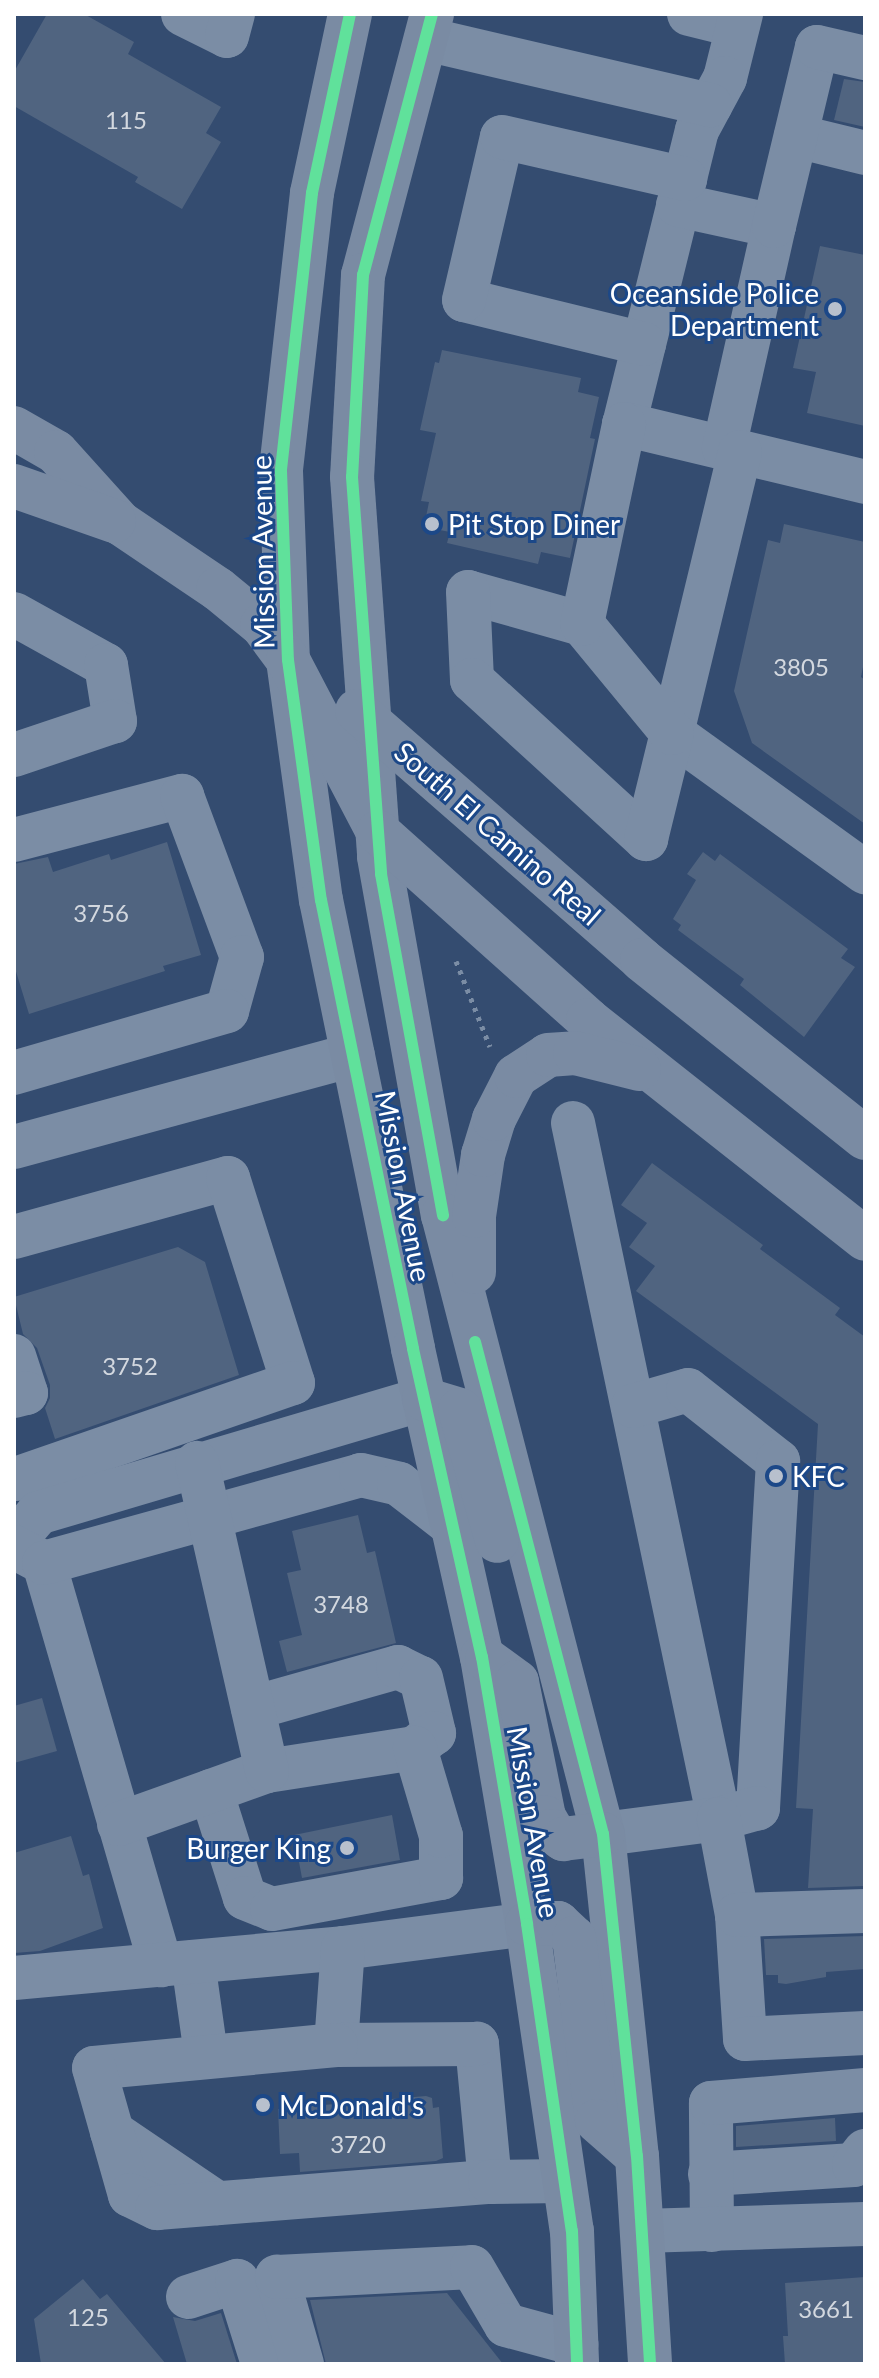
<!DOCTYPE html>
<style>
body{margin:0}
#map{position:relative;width:879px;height:2378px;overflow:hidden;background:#344c70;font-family:Lato,sans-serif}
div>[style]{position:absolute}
.building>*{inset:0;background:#506480}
.path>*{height:5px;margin-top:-2.5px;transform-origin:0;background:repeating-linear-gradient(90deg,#7b8da5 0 4px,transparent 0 10px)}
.minor>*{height:44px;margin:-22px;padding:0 22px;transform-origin:22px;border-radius:22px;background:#7b8da5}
.major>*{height:44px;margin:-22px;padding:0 22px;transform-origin:22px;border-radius:22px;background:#7a8ba3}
.cycleway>*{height:12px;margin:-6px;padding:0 6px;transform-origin:6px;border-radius:6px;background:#60e19b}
.dots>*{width:22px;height:22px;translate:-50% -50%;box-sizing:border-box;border:4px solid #1c4888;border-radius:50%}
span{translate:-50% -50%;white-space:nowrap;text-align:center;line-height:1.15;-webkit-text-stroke:6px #1c4888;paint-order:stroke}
.number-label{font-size:24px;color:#d3d8df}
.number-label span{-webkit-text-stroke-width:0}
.poi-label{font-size:28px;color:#fff}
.right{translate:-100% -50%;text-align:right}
.left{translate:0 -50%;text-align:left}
.street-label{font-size:28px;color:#fff}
.frame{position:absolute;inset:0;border:16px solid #fff;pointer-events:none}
</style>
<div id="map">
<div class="building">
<i style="clip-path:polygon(47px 14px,84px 14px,134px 42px,128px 54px,221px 107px,206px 133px,221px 142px,182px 209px,135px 182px,138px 177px,14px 106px,14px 72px)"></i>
<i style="clip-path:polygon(844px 79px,865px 82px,865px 127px,834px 120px)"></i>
<i style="clip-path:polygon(820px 246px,865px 255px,865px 426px,807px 413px,816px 372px,793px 368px)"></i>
<i style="clip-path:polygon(442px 350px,581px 378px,578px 392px,599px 397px,590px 438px,595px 439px,570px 558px,541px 552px,538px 564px,447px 543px,450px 532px,424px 527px,429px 502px,421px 501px,436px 433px,420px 430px,435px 362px,439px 363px)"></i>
<i style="clip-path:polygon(784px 524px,865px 542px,865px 657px,861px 677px,865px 680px,865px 824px,752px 743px,734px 691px,768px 540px,780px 543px)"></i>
<i style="clip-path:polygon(167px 842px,201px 955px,163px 966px,165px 971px,29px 1014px,14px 965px,14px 864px,48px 857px,53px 872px,109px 854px,111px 860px)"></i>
<i style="clip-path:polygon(703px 852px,715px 861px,720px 854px,848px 949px,841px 958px,855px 967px,804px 1037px,740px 985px,744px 979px,678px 930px,681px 925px,673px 919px,696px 880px,687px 874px)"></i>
<i style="clip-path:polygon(652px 1163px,763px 1245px,760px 1249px,840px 1308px,835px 1315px,865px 1337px,865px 1886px,808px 1888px,813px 1809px,796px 1808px,818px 1424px,636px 1291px,655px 1266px,629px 1247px,647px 1223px,621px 1205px)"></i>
<i style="clip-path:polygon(178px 1247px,205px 1262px,239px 1375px,55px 1439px,45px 1408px,50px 1398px,50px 1385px,37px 1348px,23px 1334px,14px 1297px)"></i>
<i style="clip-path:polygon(358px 1515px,367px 1553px,375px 1551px,396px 1643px,287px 1672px,279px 1641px,302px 1635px,287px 1573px,301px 1570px,292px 1531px)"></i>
<i style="clip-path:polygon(42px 1698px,57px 1751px,14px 1763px,14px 1706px)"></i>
<i style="clip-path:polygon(392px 1815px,400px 1860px,302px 1878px,294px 1835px)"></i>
<i style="clip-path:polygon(71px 1836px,83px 1876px,89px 1874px,103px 1928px,40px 1951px,14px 1953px,14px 1853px)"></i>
<i style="clip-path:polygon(865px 1936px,865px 1969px,826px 1972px,826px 1977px,786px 1984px,778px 1983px,778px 1975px,766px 1975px,764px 1939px)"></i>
<i style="clip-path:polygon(426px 2096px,432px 2098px,433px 2108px,439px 2107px,443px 2158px,436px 2161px,300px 2172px,299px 2153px,280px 2154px,278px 2109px)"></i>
<i style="clip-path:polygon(835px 2118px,836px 2141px,736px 2147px,736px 2126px)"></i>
<i style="clip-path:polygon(865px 2277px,865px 2364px,785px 2364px,783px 2336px,788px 2336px,785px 2283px)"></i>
<i style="clip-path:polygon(83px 2279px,100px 2299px,107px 2294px,166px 2364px,41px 2364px,34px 2319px)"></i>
<i style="clip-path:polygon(447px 2293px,503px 2364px,326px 2364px,310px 2300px)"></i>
<i style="clip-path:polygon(221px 2313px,237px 2364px,187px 2364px,173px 2317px,195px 2321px)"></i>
</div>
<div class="path">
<i style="left:456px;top:961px;width:92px;rotate:68.4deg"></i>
</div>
<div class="minor">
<i style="left:183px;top:14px;width:49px;rotate:26.6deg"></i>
<i style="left:227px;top:36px;width:23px;rotate:-75deg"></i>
<i style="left:689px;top:14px;width:50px;rotate:13.8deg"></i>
<i style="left:741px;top:14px;width:66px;rotate:104deg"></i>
<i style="left:725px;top:78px;width:59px;rotate:118.3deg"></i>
<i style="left:697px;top:130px;width:303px;rotate:103.9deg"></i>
<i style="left:624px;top:424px;width:248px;rotate:13.5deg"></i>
<i style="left:426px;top:39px;width:292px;rotate:13.1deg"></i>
<i style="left:796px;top:136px;width:71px;rotate:13.8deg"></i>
<i style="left:678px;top:205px;width:98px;rotate:12.3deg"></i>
<i style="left:774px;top:226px;width:228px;rotate:102.7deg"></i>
<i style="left:774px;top:226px;width:184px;rotate:-76.5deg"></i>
<i style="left:817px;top:47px;width:49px;rotate:12.9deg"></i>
<i style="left:644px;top:344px;width:185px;rotate:-166.3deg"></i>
<i style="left:464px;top:300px;width:167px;rotate:-76.9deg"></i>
<i style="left:502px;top:137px;width:188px;rotate:12.9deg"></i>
<i style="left:740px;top:452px;width:289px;rotate:103.6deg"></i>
<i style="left:672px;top:733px;width:238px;rotate:35.8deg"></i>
<i style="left:14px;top:614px;width:105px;rotate:29deg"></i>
<i style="left:106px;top:665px;width:57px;rotate:80.9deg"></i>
<i style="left:115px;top:721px;width:107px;rotate:161.4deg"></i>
<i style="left:582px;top:624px;width:118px;rotate:-164.3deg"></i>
<i style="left:468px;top:592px;width:88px;rotate:87.4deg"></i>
<i style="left:472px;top:680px;width:236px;rotate:42.4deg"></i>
<i style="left:646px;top:839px;width:109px;rotate:-76.2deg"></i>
<i style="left:672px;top:733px;width:141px;rotate:-129.5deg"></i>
<i style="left:582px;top:624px;width:204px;rotate:-78.1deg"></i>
<i style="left:14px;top:840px;width:174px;rotate:-14.7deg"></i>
<i style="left:182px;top:796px;width:172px;rotate:69.6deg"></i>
<i style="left:242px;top:957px;width:56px;rotate:105.5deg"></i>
<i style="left:227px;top:1011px;width:222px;rotate:163.8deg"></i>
<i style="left:573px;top:1123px;width:711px;rotate:78.15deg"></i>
<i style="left:719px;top:1819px;width:117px;rotate:172.6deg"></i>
<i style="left:14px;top:1147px;width:351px;rotate:-15.2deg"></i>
<i style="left:14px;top:1237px;width:222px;rotate:-15.4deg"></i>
<i style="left:228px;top:1178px;width:215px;rotate:72.4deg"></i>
<i style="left:293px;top:1383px;width:293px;rotate:160.9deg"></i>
<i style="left:14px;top:1356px;width:39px;rotate:72deg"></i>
<i style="left:26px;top:1393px;width:12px;rotate:166deg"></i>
<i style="left:633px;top:1406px;width:57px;rotate:-16.2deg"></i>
<i style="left:688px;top:1390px;width:115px;rotate:38.3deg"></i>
<i style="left:778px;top:1461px;width:348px;rotate:93.3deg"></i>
<i style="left:758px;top:1808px;width:41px;rotate:164.2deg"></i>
<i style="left:719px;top:1819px;width:98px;rotate:79.4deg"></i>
<i style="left:737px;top:1915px;width:124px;rotate:86.3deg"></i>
<i style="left:745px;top:2039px;width:120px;rotate:-2.9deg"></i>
<i style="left:14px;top:1541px;width:37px;rotate:-49deg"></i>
<i style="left:38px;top:1513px;width:402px;rotate:-16.5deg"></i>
<i style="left:14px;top:1547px;width:34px;rotate:28deg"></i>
<i style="left:44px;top:1563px;width:419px;rotate:73.8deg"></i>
<i style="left:44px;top:1563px;width:329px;rotate:-15.5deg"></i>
<i style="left:361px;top:1475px;width:39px;rotate:13deg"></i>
<i style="left:399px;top:1484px;width:67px;rotate:37.7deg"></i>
<i style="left:253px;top:1708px;width:151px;rotate:-15.8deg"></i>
<i style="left:398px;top:1667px;width:25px;rotate:26deg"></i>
<i style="left:421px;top:1678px;width:57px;rotate:76.7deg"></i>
<i style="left:434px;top:1733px;width:24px;rotate:142deg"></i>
<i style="left:415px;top:1748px;width:150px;rotate:171.2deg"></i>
<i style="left:211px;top:1791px;width:112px;rotate:72.4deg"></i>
<i style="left:245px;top:1898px;width:29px;rotate:22deg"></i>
<i style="left:272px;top:1909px;width:172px;rotate:-10.4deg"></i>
<i style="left:441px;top:1878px;width:42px;rotate:-90deg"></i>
<i style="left:441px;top:1836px;width:92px;rotate:-106.5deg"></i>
<i style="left:119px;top:1824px;width:157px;rotate:-19.7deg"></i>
<i style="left:267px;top:1771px;width:316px;rotate:-102.8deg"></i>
<i style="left:737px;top:1915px;width:128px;rotate:-1.8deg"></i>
<i style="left:193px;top:1962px;width:94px;rotate:82deg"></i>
<i style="left:14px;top:1978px;width:330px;rotate:-5.2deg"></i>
<i style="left:343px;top:1948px;width:186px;rotate:-7.4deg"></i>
<i style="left:336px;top:2045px;width:97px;rotate:-85.9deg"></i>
<i style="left:112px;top:2132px;width:127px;rotate:34.1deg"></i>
<i style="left:710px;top:2174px;width:144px;rotate:-3.6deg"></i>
<i style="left:854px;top:2165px;width:18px;rotate:-52deg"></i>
<i style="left:490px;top:2182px;width:139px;rotate:-95.4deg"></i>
<i style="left:477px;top:2044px;width:141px;rotate:179.6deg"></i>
<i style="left:336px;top:2045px;width:243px;rotate:174.6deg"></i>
<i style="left:94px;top:2068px;width:132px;rotate:74.2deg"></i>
<i style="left:130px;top:2195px;width:30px;rotate:26deg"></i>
<i style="left:157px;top:2208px;width:334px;rotate:-4.5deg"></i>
<i style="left:490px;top:2182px;width:73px;rotate:-0.8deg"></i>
<i style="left:712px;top:2230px;width:127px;rotate:-90.5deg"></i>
<i style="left:711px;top:2103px;width:155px;rotate:-4.8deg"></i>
<i style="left:642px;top:2231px;width:223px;rotate:-1.8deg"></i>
<i style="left:188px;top:2297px;width:52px;rotate:-18.1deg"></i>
<i style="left:237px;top:2281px;width:87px;rotate:72.6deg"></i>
<i style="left:302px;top:2364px;width:91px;rotate:-106deg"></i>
<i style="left:277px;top:2277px;width:195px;rotate:-2.9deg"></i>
<i style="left:472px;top:2267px;width:67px;rotate:59.6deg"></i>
<i style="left:506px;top:2325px;width:73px;rotate:15.2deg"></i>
</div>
<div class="major">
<i style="left:350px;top:14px;width:183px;rotate:102deg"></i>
<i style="left:312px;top:193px;width:280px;rotate:96.4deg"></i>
<i style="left:281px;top:471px;width:189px;rotate:87.9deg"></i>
<i style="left:288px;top:660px;width:242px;rotate:82.2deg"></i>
<i style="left:321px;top:900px;width:458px;rotate:78.4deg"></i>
<i style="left:413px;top:1349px;width:316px;rotate:77.4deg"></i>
<i style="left:482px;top:1657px;width:271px;rotate:80.4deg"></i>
<i style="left:527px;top:1924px;width:310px;rotate:81.7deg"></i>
<i style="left:572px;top:2231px;width:133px;rotate:87.8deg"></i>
<i style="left:432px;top:14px;width:270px;rotate:104.8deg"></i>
<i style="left:363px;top:275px;width:202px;rotate:93.1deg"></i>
<i style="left:352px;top:477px;width:381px;rotate:85.9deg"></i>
<i style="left:379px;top:857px;width:364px;rotate:79.9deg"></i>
<i style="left:443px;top:1215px;width:639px;rotate:75.51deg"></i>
<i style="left:603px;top:1834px;width:324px;rotate:84deg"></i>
<i style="left:637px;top:2156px;width:208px;rotate:86.4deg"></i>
<i style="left:14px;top:428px;width:48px;rotate:29.7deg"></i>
<i style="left:56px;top:452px;width:96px;rotate:48deg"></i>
<i style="left:120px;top:523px;width:118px;rotate:34deg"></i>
<i style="left:218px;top:589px;width:57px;rotate:39.3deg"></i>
<i style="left:262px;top:625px;width:44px;rotate:53.4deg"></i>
<i style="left:288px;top:660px;width:194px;rotate:62.4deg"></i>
<i style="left:378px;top:832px;width:282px;rotate:41.8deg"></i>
<i style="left:588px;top:1020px;width:353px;rotate:38.3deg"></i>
<i style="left:14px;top:486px;width:106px;rotate:19.3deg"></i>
<i style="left:357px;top:711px;width:378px;rotate:41.1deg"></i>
<i style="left:642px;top:960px;width:285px;rotate:38.6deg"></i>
<i style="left:474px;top:1272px;width:56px;rotate:-90deg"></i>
<i style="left:474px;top:1216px;width:62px;rotate:-81.6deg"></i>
<i style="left:483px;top:1155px;width:38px;rotate:-73deg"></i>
<i style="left:494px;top:1119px;width:48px;rotate:-62.9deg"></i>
<i style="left:516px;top:1076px;width:38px;rotate:-33deg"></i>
<i style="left:548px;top:1055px;width:27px;rotate:-4deg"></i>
<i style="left:575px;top:1053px;width:66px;rotate:14deg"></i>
<i style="left:424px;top:1399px;width:38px;rotate:17deg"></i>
<i style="left:460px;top:1410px;width:136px;rotate:74.2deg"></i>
<i style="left:487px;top:1660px;width:37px;rotate:36deg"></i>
<i style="left:517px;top:1682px;width:138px;rotate:78.7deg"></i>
<i style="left:544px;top:1817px;width:16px;rotate:60deg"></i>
<i style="left:552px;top:1831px;width:14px;rotate:36deg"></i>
<i style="left:563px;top:1839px;width:40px;rotate:-7.1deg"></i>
<i style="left:527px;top:1924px;width:31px;rotate:-2deg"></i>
<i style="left:558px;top:1923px;width:22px;rotate:43deg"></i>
<i style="left:574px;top:1938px;width:184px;rotate:82.8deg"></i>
<i style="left:597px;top:2121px;width:53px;rotate:41.2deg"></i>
</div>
<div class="cycleway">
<i style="left:350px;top:14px;width:183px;rotate:102deg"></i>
<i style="left:312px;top:193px;width:280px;rotate:96.4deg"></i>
<i style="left:281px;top:471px;width:189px;rotate:87.9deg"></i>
<i style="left:288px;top:660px;width:242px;rotate:82.2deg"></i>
<i style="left:321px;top:900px;width:458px;rotate:78.4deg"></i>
<i style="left:413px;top:1349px;width:316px;rotate:77.4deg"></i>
<i style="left:482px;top:1657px;width:271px;rotate:80.4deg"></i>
<i style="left:527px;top:1924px;width:310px;rotate:81.7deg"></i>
<i style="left:572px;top:2231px;width:133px;rotate:87.8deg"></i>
<i style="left:432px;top:14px;width:270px;rotate:104.8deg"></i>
<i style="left:363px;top:275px;width:202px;rotate:93.1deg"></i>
<i style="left:352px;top:477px;width:398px;rotate:85.8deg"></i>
<i style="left:381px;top:874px;width:347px;rotate:79.7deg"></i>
<i style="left:475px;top:1342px;width:508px;rotate:75.42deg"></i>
<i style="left:603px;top:1834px;width:324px;rotate:84deg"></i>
<i style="left:637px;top:2156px;width:208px;rotate:86.4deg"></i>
</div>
<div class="dots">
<i style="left:835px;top:309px;background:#b8c0cd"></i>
<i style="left:432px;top:524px;background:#b8c0cd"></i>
<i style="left:776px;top:1476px;background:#b8c0cd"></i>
<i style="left:347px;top:1848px;background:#b8c0cd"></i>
<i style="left:263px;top:2105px;background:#b8c0cd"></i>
</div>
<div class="number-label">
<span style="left:126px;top:120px">115</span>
<span style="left:801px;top:667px">3805</span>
<span style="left:101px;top:913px">3756</span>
<span style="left:130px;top:1366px">3752</span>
<span style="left:341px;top:1604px">3748</span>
<span style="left:358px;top:2144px">3720</span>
<span style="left:826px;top:2309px">3661</span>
<span style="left:88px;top:2317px">125</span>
</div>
<div class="poi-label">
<span class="right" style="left:819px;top:309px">Oceanside Police<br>Department</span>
<span class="left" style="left:448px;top:524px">Pit Stop Diner</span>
<span class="left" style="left:792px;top:1476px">KFC</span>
<span class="right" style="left:331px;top:1848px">Burger King</span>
<span class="left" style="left:279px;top:2105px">McDonald's</span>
</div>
<div class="street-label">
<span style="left:262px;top:552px;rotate:-91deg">Mission Avenue</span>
<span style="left:498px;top:833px;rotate:41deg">South El Camino Real</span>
<span style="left:404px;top:1186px;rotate:79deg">Mission Avenue</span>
<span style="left:534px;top:1822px;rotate:80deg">Mission Avenue</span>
</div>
<div class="frame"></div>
</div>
